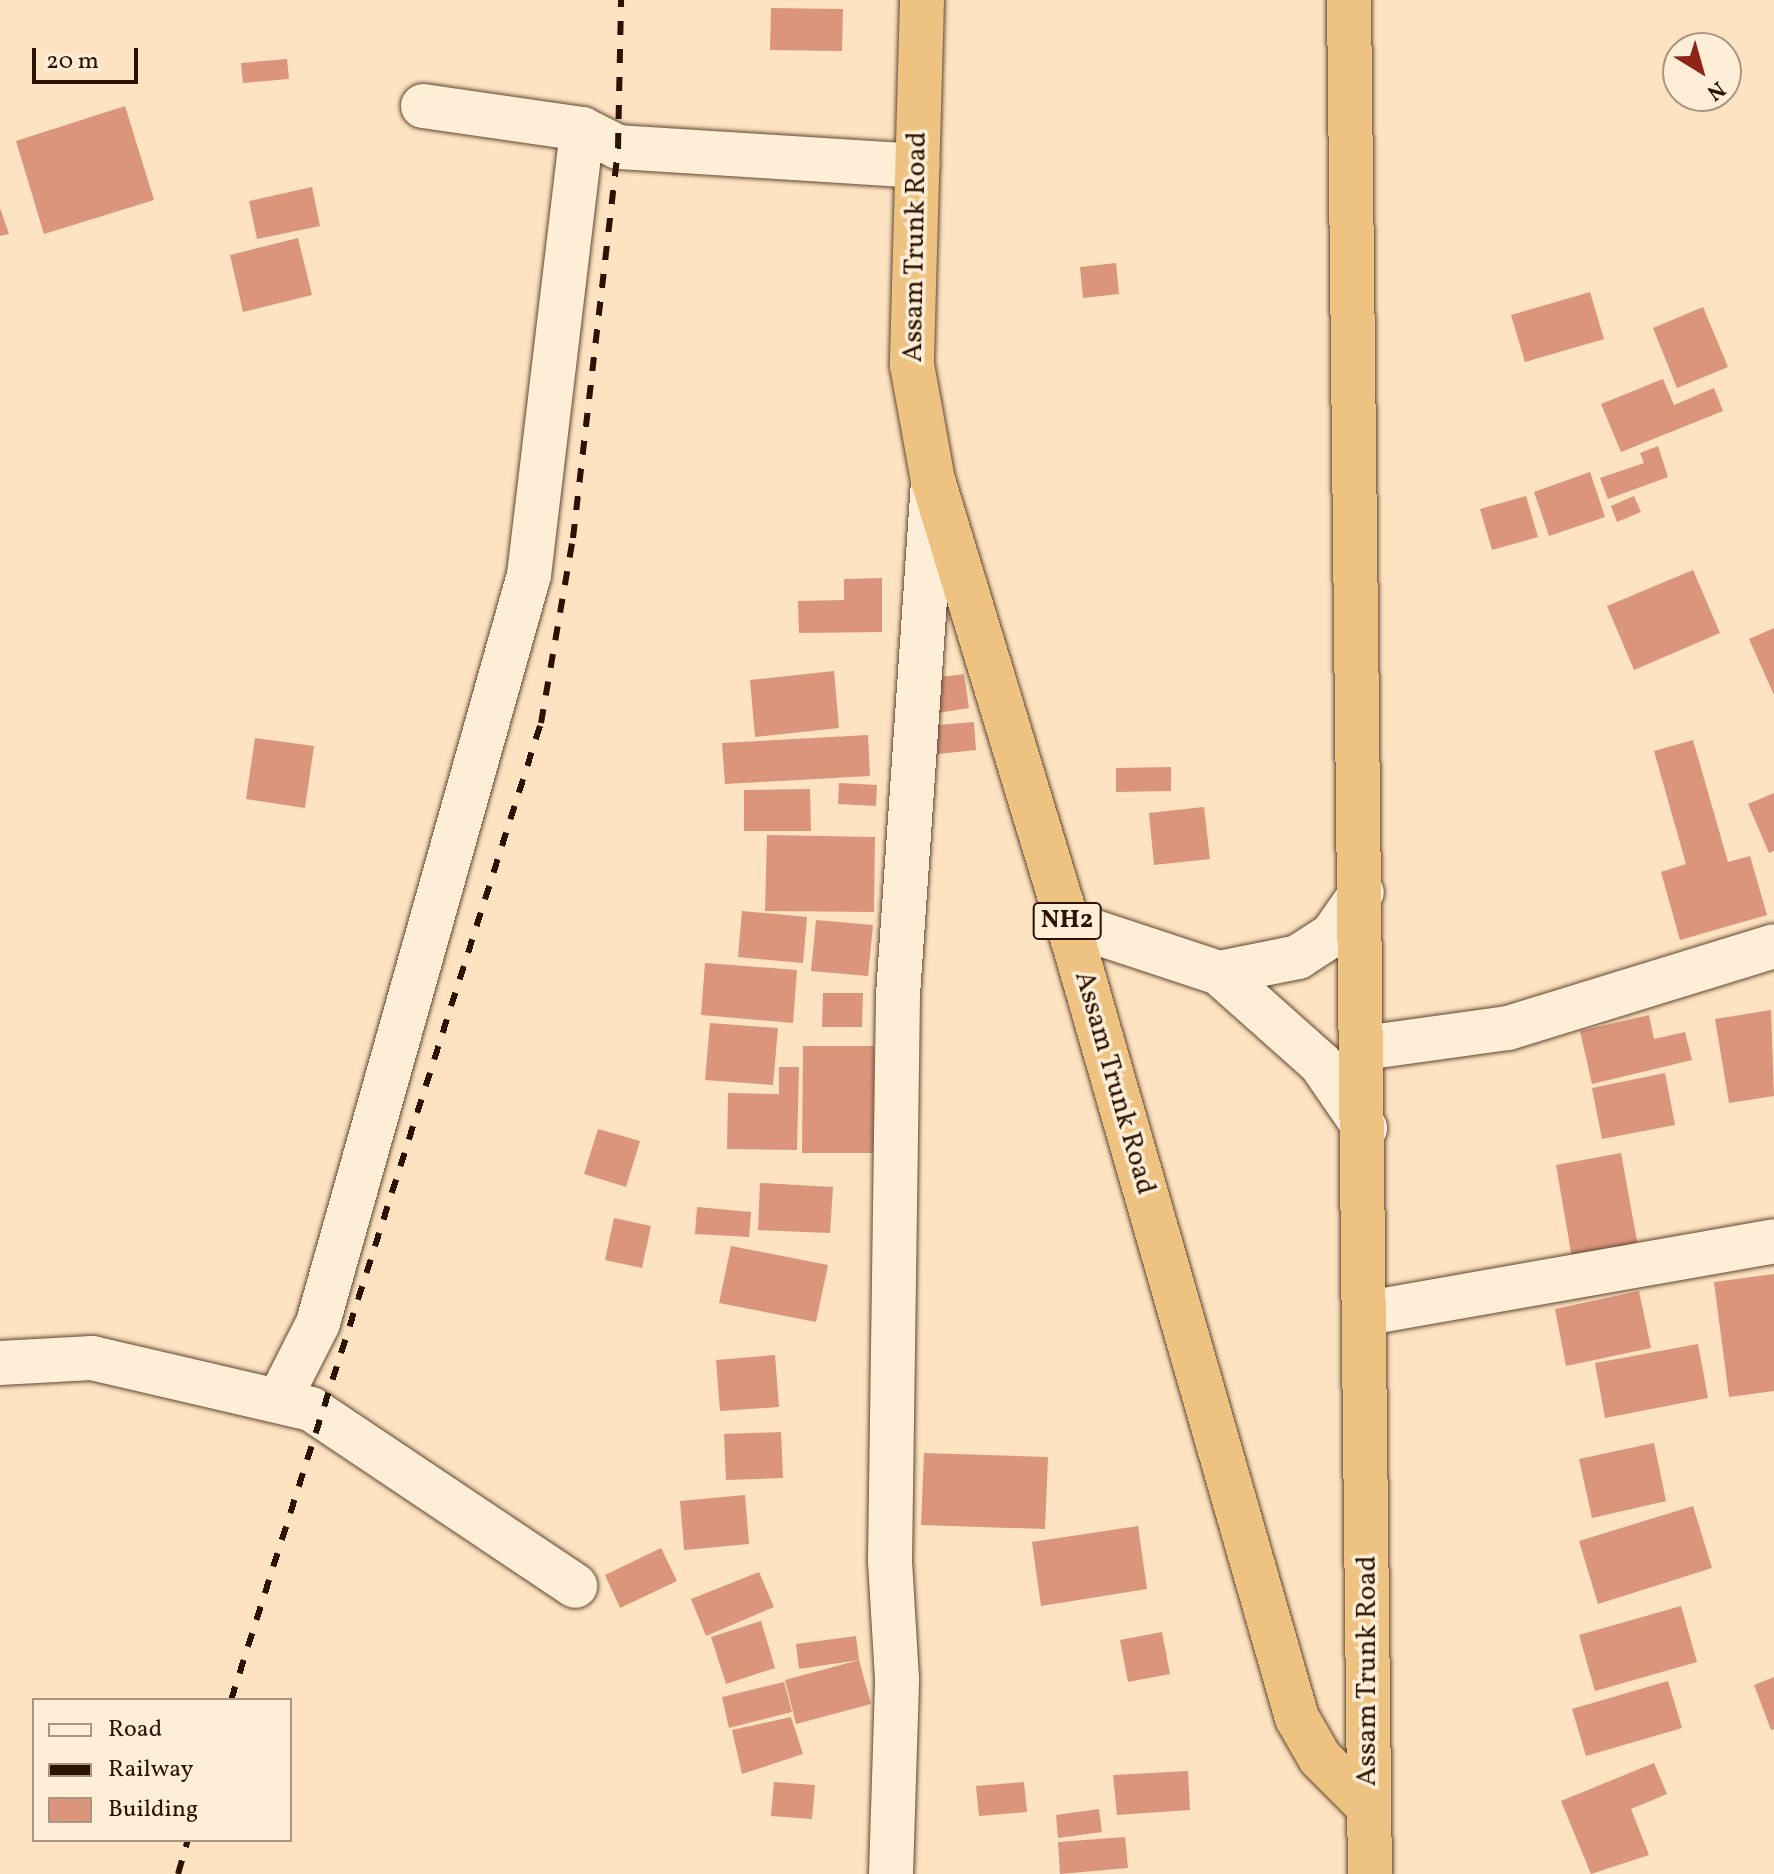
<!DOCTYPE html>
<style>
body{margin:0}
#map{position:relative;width:1774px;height:1874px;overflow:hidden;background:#fde3c1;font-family:Vollkorn,serif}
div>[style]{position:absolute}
.building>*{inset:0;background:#dc957d}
.roads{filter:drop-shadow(0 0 2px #604630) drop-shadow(0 0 2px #604630)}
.minor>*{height:44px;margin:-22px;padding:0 22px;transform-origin:22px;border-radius:22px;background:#feedd7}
.highway>*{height:44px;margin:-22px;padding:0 22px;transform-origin:22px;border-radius:22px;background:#eec280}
.rail>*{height:6px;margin-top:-3px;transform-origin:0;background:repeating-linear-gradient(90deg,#2c1200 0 14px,transparent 0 28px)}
span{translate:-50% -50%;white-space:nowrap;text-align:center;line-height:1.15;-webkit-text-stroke:7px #feedd7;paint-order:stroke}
.shield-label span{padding:2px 6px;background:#feedd7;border:2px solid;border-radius:6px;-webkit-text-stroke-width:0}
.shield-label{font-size:26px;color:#2c1200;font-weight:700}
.street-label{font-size:28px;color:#2c1200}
.legend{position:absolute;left:32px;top:1698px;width:260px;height:144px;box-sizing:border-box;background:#feedd7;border:2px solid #aa9581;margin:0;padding:10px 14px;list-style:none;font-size:24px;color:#2c1200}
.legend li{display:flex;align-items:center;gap:16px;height:40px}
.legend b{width:40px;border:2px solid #aa9581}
.north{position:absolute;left:1662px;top:32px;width:80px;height:80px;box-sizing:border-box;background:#feedd7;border:2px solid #aa9581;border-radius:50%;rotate:143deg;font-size:22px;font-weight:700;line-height:32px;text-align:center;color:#2c1200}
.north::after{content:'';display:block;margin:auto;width:28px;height:36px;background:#8f2418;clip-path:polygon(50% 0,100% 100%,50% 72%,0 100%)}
.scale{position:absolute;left:32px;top:48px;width:106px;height:36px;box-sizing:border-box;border:4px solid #2c1200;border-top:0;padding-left:10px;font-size:24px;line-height:28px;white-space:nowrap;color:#2c1200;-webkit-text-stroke:6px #feedd7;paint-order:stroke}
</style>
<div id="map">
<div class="building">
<i style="clip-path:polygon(771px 8px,843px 9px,842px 51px,770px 50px)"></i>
<i style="clip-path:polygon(287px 59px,289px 79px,243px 83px,241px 63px)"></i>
<i style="clip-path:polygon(125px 106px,154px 200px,44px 234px,16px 141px)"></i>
<i style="clip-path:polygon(312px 187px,320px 226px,257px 239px,249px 201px)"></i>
<i style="clip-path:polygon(0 208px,9px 234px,0 236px)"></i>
<i style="clip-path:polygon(298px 238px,312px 295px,243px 312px,230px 255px)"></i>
<i style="clip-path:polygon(1116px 263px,1119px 294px,1083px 298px,1080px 267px)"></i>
<i style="clip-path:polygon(1590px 292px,1604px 339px,1525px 362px,1511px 315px)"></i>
<i style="clip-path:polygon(1703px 307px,1728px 367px,1677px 388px,1653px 328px)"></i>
<i style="clip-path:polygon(1663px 379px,1674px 405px,1714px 388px,1723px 411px,1621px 452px,1601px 404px)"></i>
<i style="clip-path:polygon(1658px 446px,1668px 477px,1608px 499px,1600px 478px,1644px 463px,1640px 453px)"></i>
<i style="clip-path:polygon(1590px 472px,1605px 517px,1549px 536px,1534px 492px)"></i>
<i style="clip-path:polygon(1526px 496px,1538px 537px,1492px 550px,1480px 509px)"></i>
<i style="clip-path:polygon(1634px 496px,1641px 512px,1617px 522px,1611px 506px)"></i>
<i style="clip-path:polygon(1693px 570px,1720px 633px,1634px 670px,1607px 606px)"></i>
<i style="clip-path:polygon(882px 578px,882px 632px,799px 633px,798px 601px,844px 600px,844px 579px)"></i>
<i style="clip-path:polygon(1774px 628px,1774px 695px,1749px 639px)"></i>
<i style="clip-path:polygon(834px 671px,839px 728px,755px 737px,750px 680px)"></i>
<i style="clip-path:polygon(964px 674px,969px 708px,932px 714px,927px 679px)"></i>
<i style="clip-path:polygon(974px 722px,976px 750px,928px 755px,926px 726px)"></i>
<i style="clip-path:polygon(868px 735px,870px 776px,725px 784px,722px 743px)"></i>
<i style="clip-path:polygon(255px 738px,314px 746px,305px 808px,246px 799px)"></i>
<i style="clip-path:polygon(1693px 740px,1728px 862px,1750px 856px,1767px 915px,1680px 940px,1661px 872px,1686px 864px,1654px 751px)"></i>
<i style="clip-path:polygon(1171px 767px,1171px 791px,1116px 792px,1116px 768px)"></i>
<i style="clip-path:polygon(839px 783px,877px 785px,876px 806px,838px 804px)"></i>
<i style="clip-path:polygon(810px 789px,811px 831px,744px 831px,744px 790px)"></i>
<i style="clip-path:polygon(1774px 793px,1774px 851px,1769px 853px,1748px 804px)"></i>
<i style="clip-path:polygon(1204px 807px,1210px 859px,1154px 865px,1149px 813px)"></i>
<i style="clip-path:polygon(767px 835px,875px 837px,874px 912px,765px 911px)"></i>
<i style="clip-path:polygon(742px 911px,807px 917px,803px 963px,738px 957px)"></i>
<i style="clip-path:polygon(816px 920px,873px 925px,868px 976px,811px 971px)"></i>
<i style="clip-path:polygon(705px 963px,797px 970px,793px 1023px,701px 1015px)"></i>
<i style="clip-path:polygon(823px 993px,863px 993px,862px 1027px,822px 1027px)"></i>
<i style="clip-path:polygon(1771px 1010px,1774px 1096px,1729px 1103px,1715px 1019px)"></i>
<i style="clip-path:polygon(1649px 1015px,1654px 1039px,1685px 1032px,1692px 1060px,1592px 1084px,1580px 1031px)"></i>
<i style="clip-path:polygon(710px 1023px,778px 1028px,773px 1085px,705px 1080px)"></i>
<i style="clip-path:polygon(803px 1046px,874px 1046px,873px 1153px,802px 1153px)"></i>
<i style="clip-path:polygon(779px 1067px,799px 1067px,797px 1150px,727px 1149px,728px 1093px,779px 1094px)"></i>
<i style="clip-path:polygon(1665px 1073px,1675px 1125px,1602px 1139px,1592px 1088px)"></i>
<i style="clip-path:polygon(598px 1129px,640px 1141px,626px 1187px,584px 1174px)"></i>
<i style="clip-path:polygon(1621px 1153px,1639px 1252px,1573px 1264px,1556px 1165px)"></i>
<i style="clip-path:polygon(760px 1183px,833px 1187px,830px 1233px,758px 1230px)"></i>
<i style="clip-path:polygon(697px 1207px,751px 1212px,749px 1237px,695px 1234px)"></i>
<i style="clip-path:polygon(614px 1218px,651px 1226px,642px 1268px,605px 1260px)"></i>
<i style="clip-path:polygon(731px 1246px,828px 1265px,816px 1322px,719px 1303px)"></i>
<i style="clip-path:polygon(1774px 1274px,1774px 1391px,1729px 1397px,1714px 1282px)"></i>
<i style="clip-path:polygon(1639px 1291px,1651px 1348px,1566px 1366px,1555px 1309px)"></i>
<i style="clip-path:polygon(1698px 1344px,1708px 1398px,1605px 1418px,1595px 1363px)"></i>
<i style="clip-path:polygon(775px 1355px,779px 1407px,720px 1411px,716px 1360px)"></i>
<i style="clip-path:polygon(781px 1432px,783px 1478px,726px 1480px,724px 1434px)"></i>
<i style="clip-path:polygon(1654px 1443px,1666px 1501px,1592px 1518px,1579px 1459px)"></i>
<i style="clip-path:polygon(924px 1453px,1048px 1457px,1045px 1529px,921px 1525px)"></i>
<i style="clip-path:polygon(745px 1495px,749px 1544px,684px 1550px,680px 1501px)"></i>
<i style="clip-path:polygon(1693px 1506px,1712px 1568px,1598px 1604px,1579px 1541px)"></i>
<i style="clip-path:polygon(1138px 1526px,1147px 1589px,1041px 1606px,1032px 1542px)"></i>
<i style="clip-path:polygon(661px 1548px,677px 1581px,620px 1608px,605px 1575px)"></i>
<i style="clip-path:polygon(759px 1572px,774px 1607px,706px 1636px,691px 1599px)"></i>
<i style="clip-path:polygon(1681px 1606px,1697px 1662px,1595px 1691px,1579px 1635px)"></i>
<i style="clip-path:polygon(761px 1621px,775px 1668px,726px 1684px,711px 1637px)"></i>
<i style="clip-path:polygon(1162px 1632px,1170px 1674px,1128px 1682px,1120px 1640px)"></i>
<i style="clip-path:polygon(856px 1636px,859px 1660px,799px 1669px,796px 1644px)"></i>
<i style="clip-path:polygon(859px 1660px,871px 1704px,796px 1724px,785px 1680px)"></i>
<i style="clip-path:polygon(1774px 1677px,1774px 1729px,1771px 1730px,1754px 1685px)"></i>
<i style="clip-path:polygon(1668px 1681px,1682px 1728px,1586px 1756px,1572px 1709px)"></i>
<i style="clip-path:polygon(784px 1682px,792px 1712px,729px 1728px,722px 1697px)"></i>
<i style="clip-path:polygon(791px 1717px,803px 1754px,742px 1774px,732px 1730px)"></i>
<i style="clip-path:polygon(1654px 1763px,1667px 1794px,1631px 1809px,1649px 1855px,1591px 1874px,1561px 1801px)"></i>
<i style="clip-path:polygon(1188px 1771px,1190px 1810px,1117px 1815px,1113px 1775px)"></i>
<i style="clip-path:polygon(774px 1782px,815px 1785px,812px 1819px,771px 1816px)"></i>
<i style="clip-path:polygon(1024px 1782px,1027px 1812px,979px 1816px,976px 1786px)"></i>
<i style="clip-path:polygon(1099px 1809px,1102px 1832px,1058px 1838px,1056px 1815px)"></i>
<i style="clip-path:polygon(1125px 1837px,1128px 1868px,1060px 1874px,1058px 1842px)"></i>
</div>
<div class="roads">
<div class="minor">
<i style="left:423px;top:106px;width:161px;rotate:8.2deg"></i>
<i style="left:582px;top:129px;width:40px;rotate:26.6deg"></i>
<i style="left:618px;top:147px;width:300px;rotate:3.6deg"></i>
<i style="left:1068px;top:923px;width:159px;rotate:18.3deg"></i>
<i style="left:1219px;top:973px;width:137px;rotate:41.7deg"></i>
<i style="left:1321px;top:1064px;width:78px;rotate:55.5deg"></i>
<i style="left:1219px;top:973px;width:81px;rotate:-11.4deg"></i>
<i style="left:1298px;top:957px;width:40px;rotate:-32.9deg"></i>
<i style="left:1332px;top:935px;width:52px;rotate:-55.1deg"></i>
<i style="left:1364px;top:1048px;width:145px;rotate:-7.9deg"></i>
<i style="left:1508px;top:1028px;width:278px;rotate:-17.1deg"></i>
<i style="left:1367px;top:1313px;width:413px;rotate:-10deg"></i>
<i style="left:0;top:1363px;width:92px;rotate:-3.1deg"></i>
<i style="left:92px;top:1358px;width:225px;rotate:13.1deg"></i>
<i style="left:311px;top:1409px;width:318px;rotate:33.8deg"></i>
<i style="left:279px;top:1400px;width:86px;rotate:-63.1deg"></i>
<i style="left:318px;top:1323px;width:777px;rotate:-74.25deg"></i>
<i style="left:529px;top:575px;width:449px;rotate:-83.2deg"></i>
<i style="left:891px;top:1874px;width:195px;rotate:-88.2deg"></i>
<i style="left:897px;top:1679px;width:118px;rotate:-93.4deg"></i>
<i style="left:890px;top:1561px;width:566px;rotate:-89.19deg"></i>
<i style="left:898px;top:995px;width:514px;rotate:-86.1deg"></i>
</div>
<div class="highway">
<i style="left:922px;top:0;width:365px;rotate:91.6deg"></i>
<i style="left:912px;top:365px;width:117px;rotate:79.7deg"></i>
<i style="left:933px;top:480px;width:481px;rotate:73.1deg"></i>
<i style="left:1073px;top:940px;width:810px;rotate:73.94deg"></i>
<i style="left:1297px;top:1718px;width:46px;rotate:60.1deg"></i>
<i style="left:1320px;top:1758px;width:68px;rotate:45deg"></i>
<i style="left:1349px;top:0;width:1874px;rotate:89.36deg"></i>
</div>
</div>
<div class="rail">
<i style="left:231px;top:1700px;width:1025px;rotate:-72.4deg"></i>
<i style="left:541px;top:723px;width:188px;rotate:-80.2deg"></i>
<i style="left:573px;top:538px;width:394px;rotate:-83.4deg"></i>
<i style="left:618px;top:147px;width:147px;rotate:-88.8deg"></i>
<i style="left:178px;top:1874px;width:35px;rotate:-74deg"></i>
</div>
<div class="shield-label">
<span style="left:1067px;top:921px">NH2</span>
</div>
<div class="street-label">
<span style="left:916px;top:247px;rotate:-89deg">Assam Trunk Road</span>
<span style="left:1114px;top:1083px;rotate:74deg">Assam Trunk Road</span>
<span style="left:1368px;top:1671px;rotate:-90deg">Assam Trunk Road</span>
</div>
<ul class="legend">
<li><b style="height:10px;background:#feedd7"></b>Road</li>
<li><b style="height:10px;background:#2c1200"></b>Railway</li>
<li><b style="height:22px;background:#dc957d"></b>Building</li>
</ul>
<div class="north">N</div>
<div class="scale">20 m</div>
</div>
